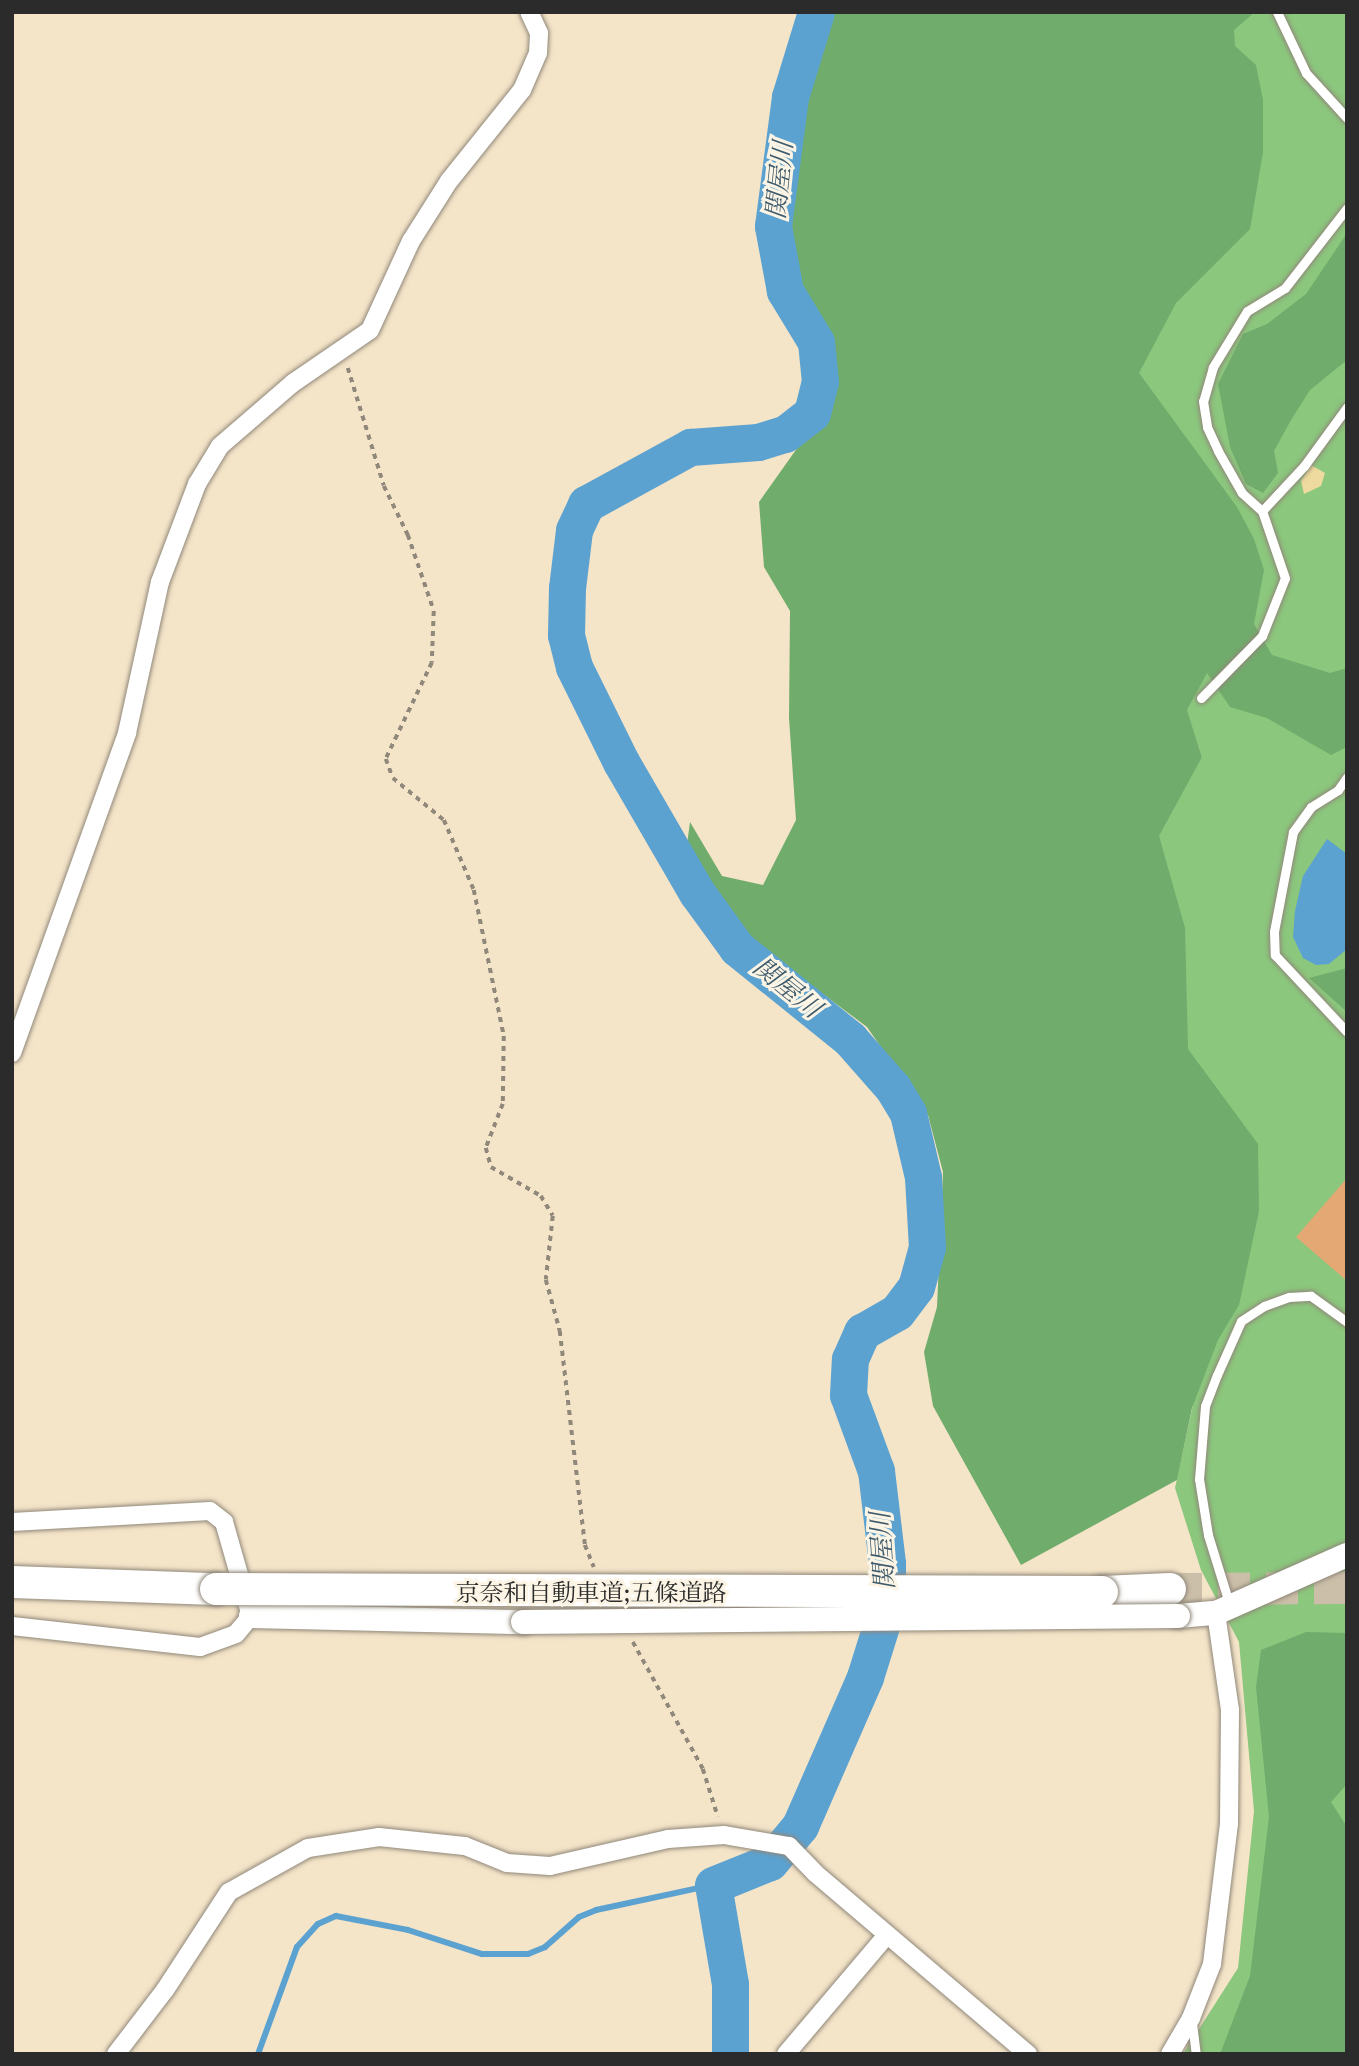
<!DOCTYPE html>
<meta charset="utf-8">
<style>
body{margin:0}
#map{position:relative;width:1359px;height:2066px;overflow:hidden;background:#f4e4c8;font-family:"Libre Caslon Text","Noto Serif JP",serif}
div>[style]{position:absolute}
.green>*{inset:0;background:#8bc77d}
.forest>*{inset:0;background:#70ac6c}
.sand>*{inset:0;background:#eeda9e}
.water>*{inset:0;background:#5ba2d1}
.stream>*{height:6px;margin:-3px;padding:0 3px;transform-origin:3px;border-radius:3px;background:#5ba2d1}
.river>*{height:37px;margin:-18.5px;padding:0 18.5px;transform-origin:18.5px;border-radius:18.5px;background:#5ba2d1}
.building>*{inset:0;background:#e4a875}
.highway-tunnel>*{height:32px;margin-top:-16px;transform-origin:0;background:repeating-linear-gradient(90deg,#ccbfa9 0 32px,transparent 0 48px)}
.path>*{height:3.5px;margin-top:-1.75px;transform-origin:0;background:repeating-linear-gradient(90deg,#90887a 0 5px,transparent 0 10px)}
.roads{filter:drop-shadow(0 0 2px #90887a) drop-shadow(0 0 2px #90887a)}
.lane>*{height:9px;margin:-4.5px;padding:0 4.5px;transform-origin:4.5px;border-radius:4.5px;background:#fff}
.street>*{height:18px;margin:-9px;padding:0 9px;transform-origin:9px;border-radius:9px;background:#fff}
.secondary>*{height:24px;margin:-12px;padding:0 12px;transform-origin:12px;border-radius:12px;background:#fff}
.highway>*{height:32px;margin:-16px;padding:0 16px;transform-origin:16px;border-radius:16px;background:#fff}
.bridges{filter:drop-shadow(0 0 2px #90887a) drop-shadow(0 0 2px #90887a)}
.secondary-bridge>*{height:24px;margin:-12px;padding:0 12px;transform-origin:12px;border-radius:12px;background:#fff}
.highway-bridge>*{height:32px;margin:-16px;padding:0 16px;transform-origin:16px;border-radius:16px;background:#fff}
span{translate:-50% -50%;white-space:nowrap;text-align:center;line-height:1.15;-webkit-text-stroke:6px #fcf5e5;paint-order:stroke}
.street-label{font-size:24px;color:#2b2b2b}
.water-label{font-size:26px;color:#3e5b6d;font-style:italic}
.frame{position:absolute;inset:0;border:14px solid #2b2b2b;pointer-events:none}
</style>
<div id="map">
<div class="green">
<i style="clip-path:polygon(1185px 12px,1347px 12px,1347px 2054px,1183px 2054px,1238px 1968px,1254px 1811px,1239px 1642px,1201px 1570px,1175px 1488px,1206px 1344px,1175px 1052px,1132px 799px,1202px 757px,1176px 678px,1109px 359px)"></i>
</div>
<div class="forest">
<i style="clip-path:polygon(1255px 12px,1234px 30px,1235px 46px,1256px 65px,1263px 100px,1263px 152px,1250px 229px,1176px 303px,1139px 373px,1237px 507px,1254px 539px,1264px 570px,1254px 624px,1272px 655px,1330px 673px,1347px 668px,1347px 747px,1331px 755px,1267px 718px,1230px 707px,1207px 673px,1187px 710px,1202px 757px,1159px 836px,1185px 928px,1188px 1049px,1258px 1144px,1259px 1211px,1239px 1305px,1218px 1340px,1192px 1408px,1177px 1480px,1021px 1565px,933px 1406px,924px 1352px,937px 1307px,943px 1172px,928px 1115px,867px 1027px,751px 940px,686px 852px,690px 822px,722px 876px,763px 885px,796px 820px,789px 718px,790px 611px,764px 567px,759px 502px,810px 430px,832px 388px,828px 348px,787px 251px,786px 222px,801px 108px,830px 13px)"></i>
<i style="clip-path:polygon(1347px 233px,1347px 360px,1310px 390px,1291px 420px,1274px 451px,1278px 473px,1263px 493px,1246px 484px,1230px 447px,1218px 384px,1243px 334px,1267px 324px,1306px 294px)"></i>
<i style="clip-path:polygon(1347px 968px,1347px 1012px,1309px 978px)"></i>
<i style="clip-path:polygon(1306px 1632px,1347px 1633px,1347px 1784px,1331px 1802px,1347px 1827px,1347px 2054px,1220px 2054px,1250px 1976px,1269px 1817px,1256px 1687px,1261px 1650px)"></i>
</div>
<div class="sand">
<i style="clip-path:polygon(1311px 465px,1325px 473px,1321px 486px,1304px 494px,1301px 481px)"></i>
</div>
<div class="water">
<i style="clip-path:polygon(1327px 839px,1347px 854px,1347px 949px,1329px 964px,1316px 965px,1303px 958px,1293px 937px,1295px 911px,1303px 876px)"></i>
</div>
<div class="stream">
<i style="left:258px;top:2054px;width:114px;rotate:-70deg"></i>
<i style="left:297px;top:1947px;width:31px;rotate:-48deg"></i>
<i style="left:318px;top:1924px;width:20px;rotate:-24deg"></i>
<i style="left:336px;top:1916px;width:73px;rotate:11deg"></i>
<i style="left:408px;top:1930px;width:78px;rotate:18deg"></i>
<i style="left:482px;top:1954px;width:46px"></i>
<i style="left:528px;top:1954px;width:18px;rotate:-22deg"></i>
<i style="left:545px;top:1947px;width:45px;rotate:-41.4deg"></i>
<i style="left:579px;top:1917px;width:18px;rotate:-22deg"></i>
<i style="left:596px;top:1910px;width:120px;rotate:-12.1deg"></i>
</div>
<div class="river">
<i style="left:730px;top:2054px;width:70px;rotate:-90deg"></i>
<i style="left:730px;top:1984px;width:100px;rotate:-99.7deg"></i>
<i style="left:713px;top:1885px;width:61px;rotate:-22deg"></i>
<i style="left:770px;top:1862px;width:47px;rotate:-50.2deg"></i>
<i style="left:800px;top:1826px;width:163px;rotate:-66.4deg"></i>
<i style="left:865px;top:1677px;width:73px;rotate:-72.6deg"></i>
<i style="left:887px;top:1607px;width:44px;rotate:-90deg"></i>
<i style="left:887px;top:1563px;width:93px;rotate:-96.8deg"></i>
<i style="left:876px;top:1471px;width:81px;rotate:-110.2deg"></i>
<i style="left:848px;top:1395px;width:36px;rotate:-87deg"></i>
<i style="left:850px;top:1359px;width:30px;rotate:-66deg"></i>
<i style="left:862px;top:1332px;width:40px;rotate:-29.7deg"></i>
<i style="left:897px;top:1312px;width:31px;rotate:-53deg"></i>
<i style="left:916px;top:1287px;width:41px;rotate:-74.6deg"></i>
<i style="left:927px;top:1247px;width:70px;rotate:-93.3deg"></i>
<i style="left:923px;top:1177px;width:66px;rotate:-103.2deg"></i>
<i style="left:908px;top:1113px;width:29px;rotate:-121deg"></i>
<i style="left:893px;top:1088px;width:65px;rotate:-131.3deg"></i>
<i style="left:850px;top:1039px;width:145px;rotate:-141.2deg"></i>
<i style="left:737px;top:948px;width:68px;rotate:-126deg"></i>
<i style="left:697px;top:893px;width:151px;rotate:-120.1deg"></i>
<i style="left:621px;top:762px;width:106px;rotate:-116.3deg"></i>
<i style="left:574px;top:667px;width:33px;rotate:-104deg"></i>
<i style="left:566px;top:635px;width:47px;rotate:-88.8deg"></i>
<i style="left:567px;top:588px;width:58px;rotate:-83.1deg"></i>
<i style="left:574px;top:530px;width:29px;rotate:-65deg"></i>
<i style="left:586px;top:504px;width:119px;rotate:-28.7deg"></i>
<i style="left:690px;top:447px;width:68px;rotate:-4.2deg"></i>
<i style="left:758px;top:442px;width:28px;rotate:-17deg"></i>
<i style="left:785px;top:434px;width:34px;rotate:-38deg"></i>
<i style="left:812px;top:413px;width:32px;rotate:-76deg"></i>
<i style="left:820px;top:382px;width:40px;rotate:-95.7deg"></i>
<i style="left:816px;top:342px;width:60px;rotate:-121.3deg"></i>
<i style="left:785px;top:291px;width:66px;rotate:-100.5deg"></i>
<i style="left:773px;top:226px;width:130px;rotate:-82.5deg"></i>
<i style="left:790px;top:97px;width:89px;rotate:-73deg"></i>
</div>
<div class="building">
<i style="clip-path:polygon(1347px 1178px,1347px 1281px,1296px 1237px)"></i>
</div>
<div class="highway-tunnel">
<i style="left:1170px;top:1589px;width:177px;rotate:-0.3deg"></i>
</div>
<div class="path">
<i style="left:348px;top:368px;width:123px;rotate:73deg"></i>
<i style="left:384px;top:486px;width:55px;rotate:63.9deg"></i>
<i style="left:408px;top:535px;width:80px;rotate:71.1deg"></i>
<i style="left:434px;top:611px;width:52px;rotate:92.2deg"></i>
<i style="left:432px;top:663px;width:106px;rotate:115.6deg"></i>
<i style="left:386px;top:759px;width:20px;rotate:70deg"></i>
<i style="left:393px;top:778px;width:66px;rotate:39.5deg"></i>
<i style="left:444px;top:820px;width:76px;rotate:66.8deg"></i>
<i style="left:474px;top:890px;width:149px;rotate:78.4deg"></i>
<i style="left:504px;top:1036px;width:68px;rotate:90.8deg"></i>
<i style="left:503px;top:1104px;width:47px;rotate:111.1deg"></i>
<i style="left:486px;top:1148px;width:20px;rotate:75deg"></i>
<i style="left:491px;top:1167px;width:58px;rotate:30.1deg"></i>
<i style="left:541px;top:1196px;width:23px;rotate:59deg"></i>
<i style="left:553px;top:1216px;width:64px;rotate:96.2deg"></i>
<i style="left:546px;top:1280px;width:53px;rotate:74.6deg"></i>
<i style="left:560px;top:1331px;width:215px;rotate:83.3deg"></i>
<i style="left:585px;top:1545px;width:24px;rotate:68deg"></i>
<i style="left:633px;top:1642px;width:145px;rotate:61.1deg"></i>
<i style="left:703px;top:1769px;width:50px;rotate:72.6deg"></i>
</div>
<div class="roads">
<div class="lane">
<i style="left:1277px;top:12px;width:68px;rotate:64.6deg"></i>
<i style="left:1306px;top:73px;width:61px;rotate:47.7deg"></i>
<i style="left:1347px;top:208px;width:101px;rotate:127.8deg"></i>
<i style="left:1285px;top:288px;width:44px;rotate:148.8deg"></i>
<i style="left:1247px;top:311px;width:66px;rotate:121.3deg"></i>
<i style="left:1213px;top:367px;width:35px;rotate:106deg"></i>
<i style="left:1203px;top:401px;width:26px;rotate:81deg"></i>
<i style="left:1207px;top:427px;width:26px;rotate:65deg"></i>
<i style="left:1218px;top:451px;width:48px;rotate:60.3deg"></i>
<i style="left:1242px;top:493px;width:27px;rotate:42deg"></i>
<i style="left:1262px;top:511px;width:62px;rotate:-47deg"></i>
<i style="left:1304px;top:466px;width:73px;rotate:-53.9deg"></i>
<i style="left:1201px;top:698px;width:87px;rotate:-45.5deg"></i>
<i style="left:1262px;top:636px;width:62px;rotate:-68.4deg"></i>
<i style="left:1285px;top:578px;width:71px;rotate:-108.9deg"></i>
<i style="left:1347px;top:777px;width:16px;rotate:125deg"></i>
<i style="left:1338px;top:790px;width:32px;rotate:148deg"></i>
<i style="left:1311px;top:807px;width:31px;rotate:126deg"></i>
<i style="left:1293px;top:832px;width:102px;rotate:100.8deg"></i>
<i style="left:1274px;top:932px;width:23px;rotate:88deg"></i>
<i style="left:1275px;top:955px;width:105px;rotate:46.9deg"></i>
<i style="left:1230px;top:1606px;width:74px;rotate:-107.2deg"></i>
<i style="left:1208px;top:1535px;width:57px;rotate:-99.1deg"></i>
<i style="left:1199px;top:1479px;width:73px;rotate:-85.3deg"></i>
<i style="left:1205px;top:1406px;width:33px;rotate:-69deg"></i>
<i style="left:1217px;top:1375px;width:59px;rotate:-66deg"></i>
<i style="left:1241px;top:1321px;width:27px;rotate:-33deg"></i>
<i style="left:1264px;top:1306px;width:27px;rotate:-20deg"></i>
<i style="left:1289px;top:1297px;width:22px;rotate:-3deg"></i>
<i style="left:1311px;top:1296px;width:44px;rotate:35.8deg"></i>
<i style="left:1192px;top:2023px;width:31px;rotate:83deg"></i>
</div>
<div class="street">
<i style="left:12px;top:1053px;width:340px;rotate:-70.2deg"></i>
<i style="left:127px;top:733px;width:155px;rotate:-77.7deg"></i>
<i style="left:160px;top:582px;width:105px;rotate:-69.3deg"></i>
<i style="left:197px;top:484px;width:44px;rotate:-58.8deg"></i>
<i style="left:220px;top:446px;width:96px;rotate:-40.8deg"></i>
<i style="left:293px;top:383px;width:93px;rotate:-34.5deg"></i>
<i style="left:370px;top:330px;width:98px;rotate:-65.3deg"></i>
<i style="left:411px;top:241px;width:71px;rotate:-57.7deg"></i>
<i style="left:449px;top:181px;width:117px;rotate:-51.3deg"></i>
<i style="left:522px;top:90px;width:40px;rotate:-66.6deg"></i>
<i style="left:538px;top:53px;width:20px;rotate:-87deg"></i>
<i style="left:539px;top:33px;width:23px;rotate:-115deg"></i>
<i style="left:12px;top:1522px;width:198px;rotate:-3.2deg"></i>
<i style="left:210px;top:1511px;width:18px;rotate:38deg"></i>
<i style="left:224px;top:1522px;width:98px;rotate:74deg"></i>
<i style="left:251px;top:1616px;width:23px;rotate:130deg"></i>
<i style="left:236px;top:1634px;width:38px;rotate:160deg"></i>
<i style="left:200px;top:1647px;width:189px;rotate:-173.6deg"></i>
<i style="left:116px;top:2054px;width:81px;rotate:-52.6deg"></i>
<i style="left:165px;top:1990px;width:117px;rotate:-56.9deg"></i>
<i style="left:229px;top:1892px;width:90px;rotate:-29.1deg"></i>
<i style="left:308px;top:1848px;width:72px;rotate:-8.8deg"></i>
<i style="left:379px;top:1837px;width:86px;rotate:6deg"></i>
<i style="left:465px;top:1846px;width:45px;rotate:22deg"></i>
<i style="left:507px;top:1863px;width:43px;rotate:4deg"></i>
<i style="left:550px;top:1866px;width:121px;rotate:-12.9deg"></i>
<i style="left:668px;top:1839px;width:56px;rotate:-4.1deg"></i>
<i style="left:724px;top:1835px;width:66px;rotate:9.6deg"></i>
<i style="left:789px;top:1846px;width:37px;rotate:46deg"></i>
<i style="left:815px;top:1873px;width:280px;rotate:40.4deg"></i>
<i style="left:786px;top:2054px;width:156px;rotate:-49.7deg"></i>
<i style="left:1170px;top:2054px;width:42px;rotate:-59.7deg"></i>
<i style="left:1191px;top:2018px;width:58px;rotate:-68.7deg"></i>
<i style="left:1212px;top:1964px;width:141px;rotate:-83.1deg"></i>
<i style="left:1229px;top:1824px;width:114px;rotate:-89.5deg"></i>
<i style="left:1230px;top:1710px;width:98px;rotate:-98.2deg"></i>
</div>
<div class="secondary">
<i style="left:251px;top:1616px;width:272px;rotate:1.3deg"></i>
<i style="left:1178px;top:1616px;width:38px;rotate:-5deg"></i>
<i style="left:1216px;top:1613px;width:143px;rotate:-23.9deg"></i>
</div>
<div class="highway">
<i style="left:12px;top:1582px;width:204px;rotate:2deg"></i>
<i style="left:1102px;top:1592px;width:68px;rotate:-2.5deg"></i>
</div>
</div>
<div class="bridges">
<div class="secondary-bridge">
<i style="left:523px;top:1622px;width:655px;rotate:-0.52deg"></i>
</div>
<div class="highway-bridge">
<i style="left:216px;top:1589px;width:886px;rotate:0.19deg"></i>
</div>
</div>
<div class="street-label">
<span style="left:591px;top:1593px">京奈和自動車道;五條道路</span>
</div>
<div class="water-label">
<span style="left:780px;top:180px;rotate:-84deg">関屋川</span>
<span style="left:787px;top:988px;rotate:39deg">関屋川</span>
<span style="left:883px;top:1551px;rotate:-94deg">関屋川</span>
</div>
<div class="frame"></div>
</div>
